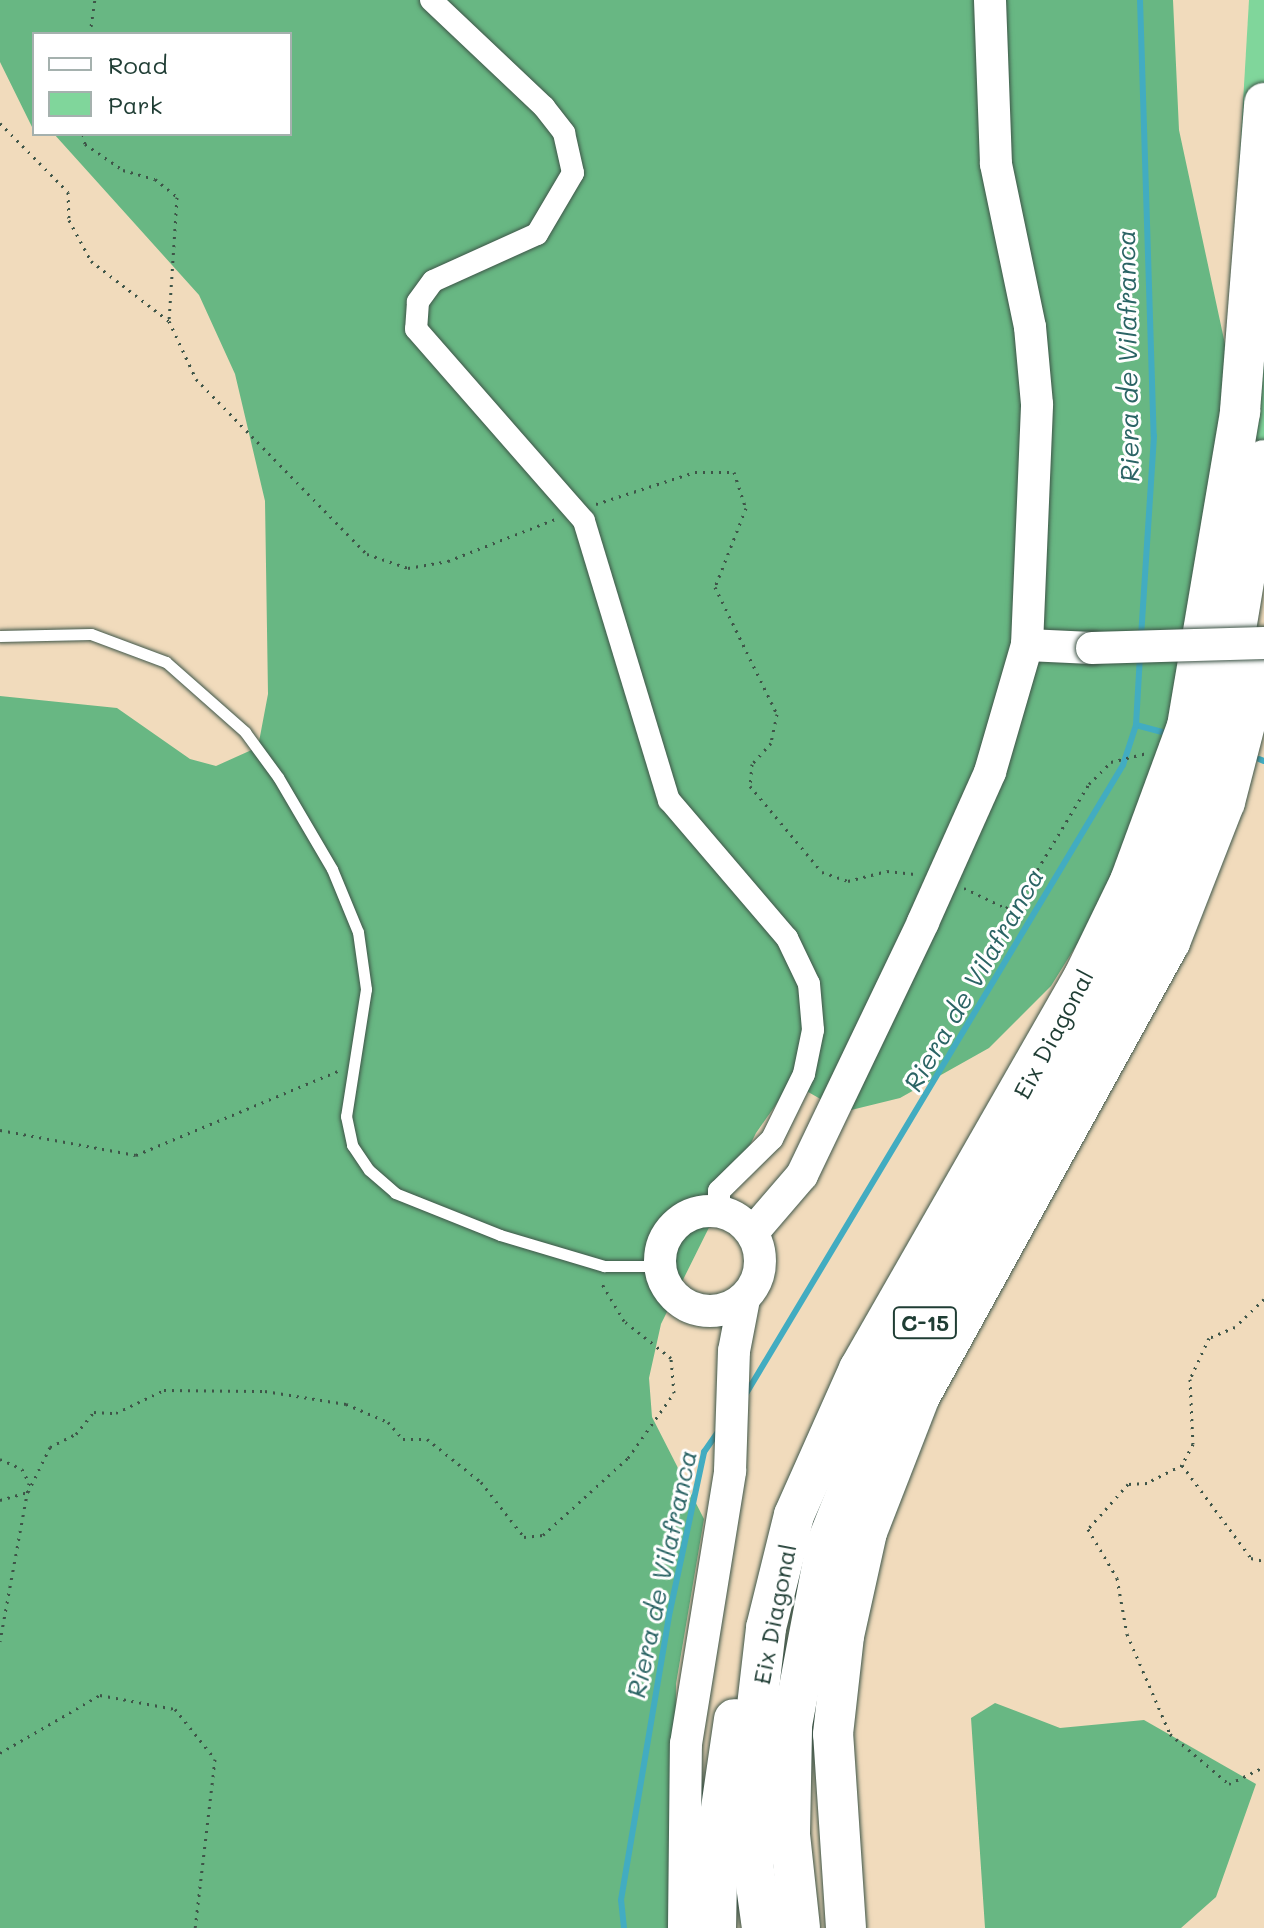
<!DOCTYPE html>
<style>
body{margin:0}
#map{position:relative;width:1264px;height:1928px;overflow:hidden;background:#f1dbbc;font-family:Mali,sans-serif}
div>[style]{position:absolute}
.green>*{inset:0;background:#80d69b}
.forest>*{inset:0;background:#68b783}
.stream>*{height:6px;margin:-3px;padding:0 3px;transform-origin:3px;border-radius:3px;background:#42acc1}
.path>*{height:3px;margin-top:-1.5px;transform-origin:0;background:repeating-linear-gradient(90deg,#3e5548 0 2px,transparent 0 8px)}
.roads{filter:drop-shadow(0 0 2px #3e5548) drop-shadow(0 0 2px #3e5548)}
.lane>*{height:11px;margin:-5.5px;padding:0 5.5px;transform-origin:5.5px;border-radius:5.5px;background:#fff}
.street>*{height:22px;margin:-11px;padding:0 11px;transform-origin:11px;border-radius:11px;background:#fff}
.secondary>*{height:32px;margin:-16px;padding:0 16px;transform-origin:16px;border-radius:16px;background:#fff}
.secondary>.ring{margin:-16px;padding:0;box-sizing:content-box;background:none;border:32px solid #fff;border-radius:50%}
.highway>*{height:40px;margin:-20px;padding:0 20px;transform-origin:20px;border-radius:20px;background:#fff}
.bridges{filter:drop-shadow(0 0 2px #3e5548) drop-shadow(0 0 2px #3e5548)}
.secondary-bridge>*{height:32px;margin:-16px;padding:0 16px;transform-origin:16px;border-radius:16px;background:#fff}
span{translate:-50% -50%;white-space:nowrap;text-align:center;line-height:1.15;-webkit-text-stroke:6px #fff;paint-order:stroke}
.shield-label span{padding:2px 6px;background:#fff;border:2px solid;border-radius:6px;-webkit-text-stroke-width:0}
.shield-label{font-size:22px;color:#1f3d34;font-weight:700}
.street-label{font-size:24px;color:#1f3d34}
.water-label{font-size:26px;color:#2b6465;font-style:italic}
.legend{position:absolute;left:32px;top:32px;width:260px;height:104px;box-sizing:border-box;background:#fff;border:2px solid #a5b1ae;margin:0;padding:10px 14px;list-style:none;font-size:24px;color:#1f3d34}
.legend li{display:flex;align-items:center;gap:16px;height:40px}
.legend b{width:40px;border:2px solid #a5b1ae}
</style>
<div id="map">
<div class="green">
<i style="clip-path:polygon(1249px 0,1264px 0,1264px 585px,1255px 558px,1238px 188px)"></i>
</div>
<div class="forest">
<i style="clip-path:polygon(0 0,1173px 0,1179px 130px,1234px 386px,1232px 560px,1097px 912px,1051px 986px,989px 1048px,900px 1098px,843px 1112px,803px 1089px,782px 1096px,756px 1133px,661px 1324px,649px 1378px,652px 1417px,704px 1519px,676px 1684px,674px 1928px,0 1928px,0 696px,117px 708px,190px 759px,216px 766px,258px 747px,268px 694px,265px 501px,235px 374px,199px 295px,54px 134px,290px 134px,290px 34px,34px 34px,33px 129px,0 62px)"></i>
<i style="clip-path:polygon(995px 1703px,1060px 1728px,1144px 1720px,1256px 1784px,1216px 1897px,1181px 1928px,985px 1928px,971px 1718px)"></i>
</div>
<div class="stream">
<i style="left:1140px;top:0;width:436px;rotate:88.2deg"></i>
<i style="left:1154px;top:436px;width:201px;rotate:93.7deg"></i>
<i style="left:1136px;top:725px;width:27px;rotate:15deg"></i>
<i style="left:1259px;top:759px;width:5px;rotate:22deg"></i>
<i style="left:744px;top:1397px;width:737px;rotate:-59.05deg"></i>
<i style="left:1123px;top:765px;width:42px;rotate:-72deg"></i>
<i style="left:1136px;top:725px;width:69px;rotate:-86.7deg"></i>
<i style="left:624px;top:1928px;width:28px;rotate:-96deg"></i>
<i style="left:621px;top:1900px;width:293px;rotate:-80.4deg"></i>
<i style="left:670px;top:1611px;width:163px;rotate:-77.9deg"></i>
<i style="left:704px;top:1452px;width:24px;rotate:-55deg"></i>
</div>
<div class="path">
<i style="left:90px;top:34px;width:34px;rotate:-82deg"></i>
<i style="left:0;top:123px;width:97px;rotate:45.4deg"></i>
<i style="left:68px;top:192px;width:28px;rotate:88deg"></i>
<i style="left:69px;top:220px;width:47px;rotate:61.8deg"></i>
<i style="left:91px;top:261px;width:98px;rotate:37.6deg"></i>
<i style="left:169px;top:321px;width:64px;rotate:65deg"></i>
<i style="left:196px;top:379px;width:245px;rotate:45.7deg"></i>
<i style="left:367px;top:554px;width:43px;rotate:18.9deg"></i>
<i style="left:408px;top:568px;width:41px;rotate:-9.9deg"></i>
<i style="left:448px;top:561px;width:115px;rotate:-21.4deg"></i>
<i style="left:83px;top:134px;width:10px;rotate:79deg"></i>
<i style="left:85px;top:144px;width:46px;rotate:34.4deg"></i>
<i style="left:123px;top:170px;width:33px;rotate:16deg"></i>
<i style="left:155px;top:179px;width:28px;rotate:39deg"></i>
<i style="left:177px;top:197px;width:124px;rotate:93.7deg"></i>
<i style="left:596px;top:504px;width:104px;rotate:-17.9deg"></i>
<i style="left:695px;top:472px;width:39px"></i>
<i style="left:734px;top:472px;width:38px;rotate:72deg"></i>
<i style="left:746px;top:508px;width:85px;rotate:111.4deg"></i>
<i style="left:715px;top:587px;width:141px;rotate:64deg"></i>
<i style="left:777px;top:714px;width:30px;rotate:102deg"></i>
<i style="left:771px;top:743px;width:28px;rotate:132deg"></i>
<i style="left:752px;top:764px;width:22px;rotate:95deg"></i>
<i style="left:750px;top:786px;width:112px;rotate:50.1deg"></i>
<i style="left:822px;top:872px;width:28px;rotate:19deg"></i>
<i style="left:848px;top:881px;width:40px;rotate:-14.4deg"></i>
<i style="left:887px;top:871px;width:28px;rotate:6deg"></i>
<i style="left:964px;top:888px;width:47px;rotate:25.5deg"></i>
<i style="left:1006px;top:908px;width:19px;rotate:-36deg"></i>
<i style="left:1021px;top:897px;width:132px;rotate:-59deg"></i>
<i style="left:1089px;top:784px;width:31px;rotate:-45deg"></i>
<i style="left:1111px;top:762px;width:36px;rotate:-14deg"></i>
<i style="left:0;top:1130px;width:138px;rotate:10.4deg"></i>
<i style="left:136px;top:1155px;width:219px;rotate:-22.6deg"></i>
<i style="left:1264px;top:1299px;width:40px;rotate:136deg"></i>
<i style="left:1235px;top:1327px;width:28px;rotate:157deg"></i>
<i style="left:1209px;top:1338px;width:45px;rotate:114.9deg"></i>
<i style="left:1190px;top:1379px;width:65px;rotate:87.4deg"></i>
<i style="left:1193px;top:1444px;width:24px;rotate:118deg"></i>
<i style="left:1182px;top:1465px;width:39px;rotate:153deg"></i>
<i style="left:1147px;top:1483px;width:19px;rotate:177deg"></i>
<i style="left:1128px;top:1484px;width:60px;rotate:131.6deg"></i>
<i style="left:1088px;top:1529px;width:57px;rotate:59.4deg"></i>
<i style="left:1117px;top:1578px;width:57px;rotate:79.9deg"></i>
<i style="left:1127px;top:1634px;width:109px;rotate:66.7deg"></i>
<i style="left:1170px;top:1734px;width:77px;rotate:40.3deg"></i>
<i style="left:1229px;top:1784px;width:39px;rotate:-26deg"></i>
<i style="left:0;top:1459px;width:24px;rotate:24deg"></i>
<i style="left:22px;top:1469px;width:16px;rotate:63deg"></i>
<i style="left:29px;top:1483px;width:161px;rotate:100.4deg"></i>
<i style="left:1182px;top:1465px;width:116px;rotate:53.4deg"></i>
<i style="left:1251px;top:1558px;width:13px;rotate:13deg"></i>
<i style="left:0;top:1500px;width:29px;rotate:-16deg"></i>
<i style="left:28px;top:1492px;width:50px;rotate:-63.9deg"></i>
<i style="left:50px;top:1447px;width:29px;rotate:-27deg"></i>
<i style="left:76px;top:1434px;width:28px;rotate:-51deg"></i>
<i style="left:94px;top:1412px;width:22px;rotate:3deg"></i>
<i style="left:116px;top:1413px;width:53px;rotate:-25.6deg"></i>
<i style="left:164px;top:1390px;width:101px;rotate:0.6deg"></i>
<i style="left:265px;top:1391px;width:82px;rotate:9.1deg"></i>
<i style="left:346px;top:1404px;width:46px;rotate:23.2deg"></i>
<i style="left:388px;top:1422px;width:23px;rotate:49deg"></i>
<i style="left:403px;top:1439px;width:24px"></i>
<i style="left:427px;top:1439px;width:69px;rotate:38.5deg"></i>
<i style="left:481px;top:1482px;width:70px;rotate:52deg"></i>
<i style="left:524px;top:1537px;width:19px;rotate:-6deg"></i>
<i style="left:543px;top:1535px;width:115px;rotate:-42.2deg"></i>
<i style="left:628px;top:1458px;width:80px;rotate:-54.7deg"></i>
<i style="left:674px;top:1393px;width:35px;rotate:-95deg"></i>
<i style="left:671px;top:1358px;width:60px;rotate:-141.8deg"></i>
<i style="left:624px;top:1321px;width:45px;rotate:-120.5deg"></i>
<i style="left:0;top:1753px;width:116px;rotate:-30.1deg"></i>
<i style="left:100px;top:1695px;width:76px;rotate:10.6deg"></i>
<i style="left:175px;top:1709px;width:64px;rotate:51.3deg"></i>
<i style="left:215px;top:1759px;width:170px;rotate:96.7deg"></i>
</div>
<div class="roads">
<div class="lane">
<i style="left:0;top:636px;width:91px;rotate:-1.3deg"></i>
<i style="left:91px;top:634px;width:80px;rotate:20.5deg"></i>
<i style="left:166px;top:662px;width:106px;rotate:41.5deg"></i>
<i style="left:245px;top:732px;width:56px;rotate:53.7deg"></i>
<i style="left:278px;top:777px;width:107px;rotate:59.6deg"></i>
<i style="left:332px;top:869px;width:68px;rotate:67.6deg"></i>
<i style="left:358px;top:932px;width:58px;rotate:82deg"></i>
<i style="left:366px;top:989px;width:129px;rotate:98.9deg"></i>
<i style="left:346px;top:1116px;width:30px;rotate:78deg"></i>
<i style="left:352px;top:1145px;width:30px;rotate:56deg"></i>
<i style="left:369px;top:1170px;width:35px;rotate:41deg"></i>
<i style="left:395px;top:1193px;width:113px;rotate:21.8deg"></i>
<i style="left:500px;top:1235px;width:109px;rotate:16.6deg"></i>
<i style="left:604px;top:1266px;width:56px"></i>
</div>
<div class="street">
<i style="left:431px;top:0;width:156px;rotate:43.4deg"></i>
<i style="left:544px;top:107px;width:33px;rotate:52deg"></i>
<i style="left:564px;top:133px;width:41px;rotate:77.3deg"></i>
<i style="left:573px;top:173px;width:71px;rotate:120.5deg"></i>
<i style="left:537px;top:234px;width:114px;rotate:155.7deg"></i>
<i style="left:433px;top:281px;width:26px;rotate:126deg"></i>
<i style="left:418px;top:302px;width:27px;rotate:94deg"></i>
<i style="left:416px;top:329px;width:255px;rotate:48.8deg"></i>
<i style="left:584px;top:521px;width:292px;rotate:73.1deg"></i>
<i style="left:669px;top:800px;width:182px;rotate:49.5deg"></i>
<i style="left:787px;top:938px;width:51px;rotate:64.4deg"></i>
<i style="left:809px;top:984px;width:46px;rotate:85deg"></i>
<i style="left:813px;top:1030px;width:45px;rotate:101.6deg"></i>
<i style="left:804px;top:1074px;width:72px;rotate:116.2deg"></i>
<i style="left:772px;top:1139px;width:74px;rotate:135.5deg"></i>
<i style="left:719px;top:1191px;width:20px;rotate:90deg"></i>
</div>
<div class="secondary">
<i style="left:1027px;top:645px;width:65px;rotate:2.6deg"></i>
<i class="ring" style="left:660px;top:1211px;width:68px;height:68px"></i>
<i style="left:753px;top:1232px;width:75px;rotate:-49.3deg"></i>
<i style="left:802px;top:1175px;width:280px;rotate:-64.4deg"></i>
<i style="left:923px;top:922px;width:164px;rotate:-65.9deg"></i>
<i style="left:990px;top:772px;width:132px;rotate:-73.8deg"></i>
<i style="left:1027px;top:645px;width:241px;rotate:-87.6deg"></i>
<i style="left:1037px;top:404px;width:77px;rotate:-95.2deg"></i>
<i style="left:1030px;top:327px;width:167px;rotate:-101.8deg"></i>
<i style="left:996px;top:164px;width:164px;rotate:-92.1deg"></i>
<i style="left:684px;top:1928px;width:184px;rotate:-89.4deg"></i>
<i style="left:686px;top:1744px;width:277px;rotate:-80.8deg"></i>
<i style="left:730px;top:1471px;width:120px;rotate:-88.1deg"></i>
<i style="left:734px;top:1351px;width:53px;rotate:-79.1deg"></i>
</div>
<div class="highway">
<i style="left:716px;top:1928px;width:99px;rotate:-88.8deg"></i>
<i style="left:718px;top:1829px;width:111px;rotate:-81.7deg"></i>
<i style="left:762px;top:1928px;width:66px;rotate:-97.9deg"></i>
<i style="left:753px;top:1863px;width:131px;rotate:-89.6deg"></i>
<i style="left:754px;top:1732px;width:105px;rotate:-83.4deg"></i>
<i style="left:766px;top:1628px;width:116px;rotate:-76.1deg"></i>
<i style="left:794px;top:1515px;width:160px;rotate:-66deg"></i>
<i style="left:859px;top:1369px;width:451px;rotate:-60.2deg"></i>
<i style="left:1083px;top:978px;width:108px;rotate:-64.1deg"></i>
<i style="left:1130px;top:881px;width:165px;rotate:-69.8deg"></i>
<i style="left:1187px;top:726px;width:319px;rotate:-80.4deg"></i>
<i style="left:1240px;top:411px;width:309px;rotate:-85.5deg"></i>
<i style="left:800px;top:1928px;width:95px;rotate:-96.1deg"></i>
<i style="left:790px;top:1834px;width:109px;rotate:-88.9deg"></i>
<i style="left:792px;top:1725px;width:183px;rotate:-79.3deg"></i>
<i style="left:826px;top:1545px;width:146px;rotate:-68.3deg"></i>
<i style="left:880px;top:1409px;width:400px;rotate:-60.5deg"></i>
<i style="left:1077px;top:1061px;width:221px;rotate:-64.6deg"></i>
<i style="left:1172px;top:861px;width:179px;rotate:-72.5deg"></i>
<i style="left:1226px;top:690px;width:233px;rotate:-80.6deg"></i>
<i style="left:846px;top:1928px;width:194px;rotate:-93.8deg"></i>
<i style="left:833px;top:1734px;width:99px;rotate:-83.6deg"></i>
<i style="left:844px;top:1636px;width:107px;rotate:-77.5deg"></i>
<i style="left:867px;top:1532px;width:146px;rotate:-68.7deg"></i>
<i style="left:920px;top:1396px;width:518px;rotate:-61.16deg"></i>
<i style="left:1170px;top:942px;width:150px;rotate:-68.6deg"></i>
<i style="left:1225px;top:802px;width:156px;rotate:-75.5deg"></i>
</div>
</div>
<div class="bridges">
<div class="secondary-bridge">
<i style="left:1092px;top:648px;width:172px;rotate:-1.7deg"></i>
</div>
</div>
<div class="shield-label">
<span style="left:925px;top:1323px">C-15</span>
</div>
<div class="street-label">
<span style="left:1053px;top:1034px;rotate:-62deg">Eix Diagonal</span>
<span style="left:774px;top:1614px;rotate:-79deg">Eix Diagonal</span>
</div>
<div class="water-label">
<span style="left:1128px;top:356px;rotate:-91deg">Riera de Vilafranca</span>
<span style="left:974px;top:980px;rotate:-60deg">Riera de Vilafranca</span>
<span style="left:662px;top:1574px;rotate:-78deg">Riera de Vilafranca</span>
</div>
<ul class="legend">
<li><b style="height:10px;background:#fff"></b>Road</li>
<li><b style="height:22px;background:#80d69b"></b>Park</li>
</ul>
</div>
